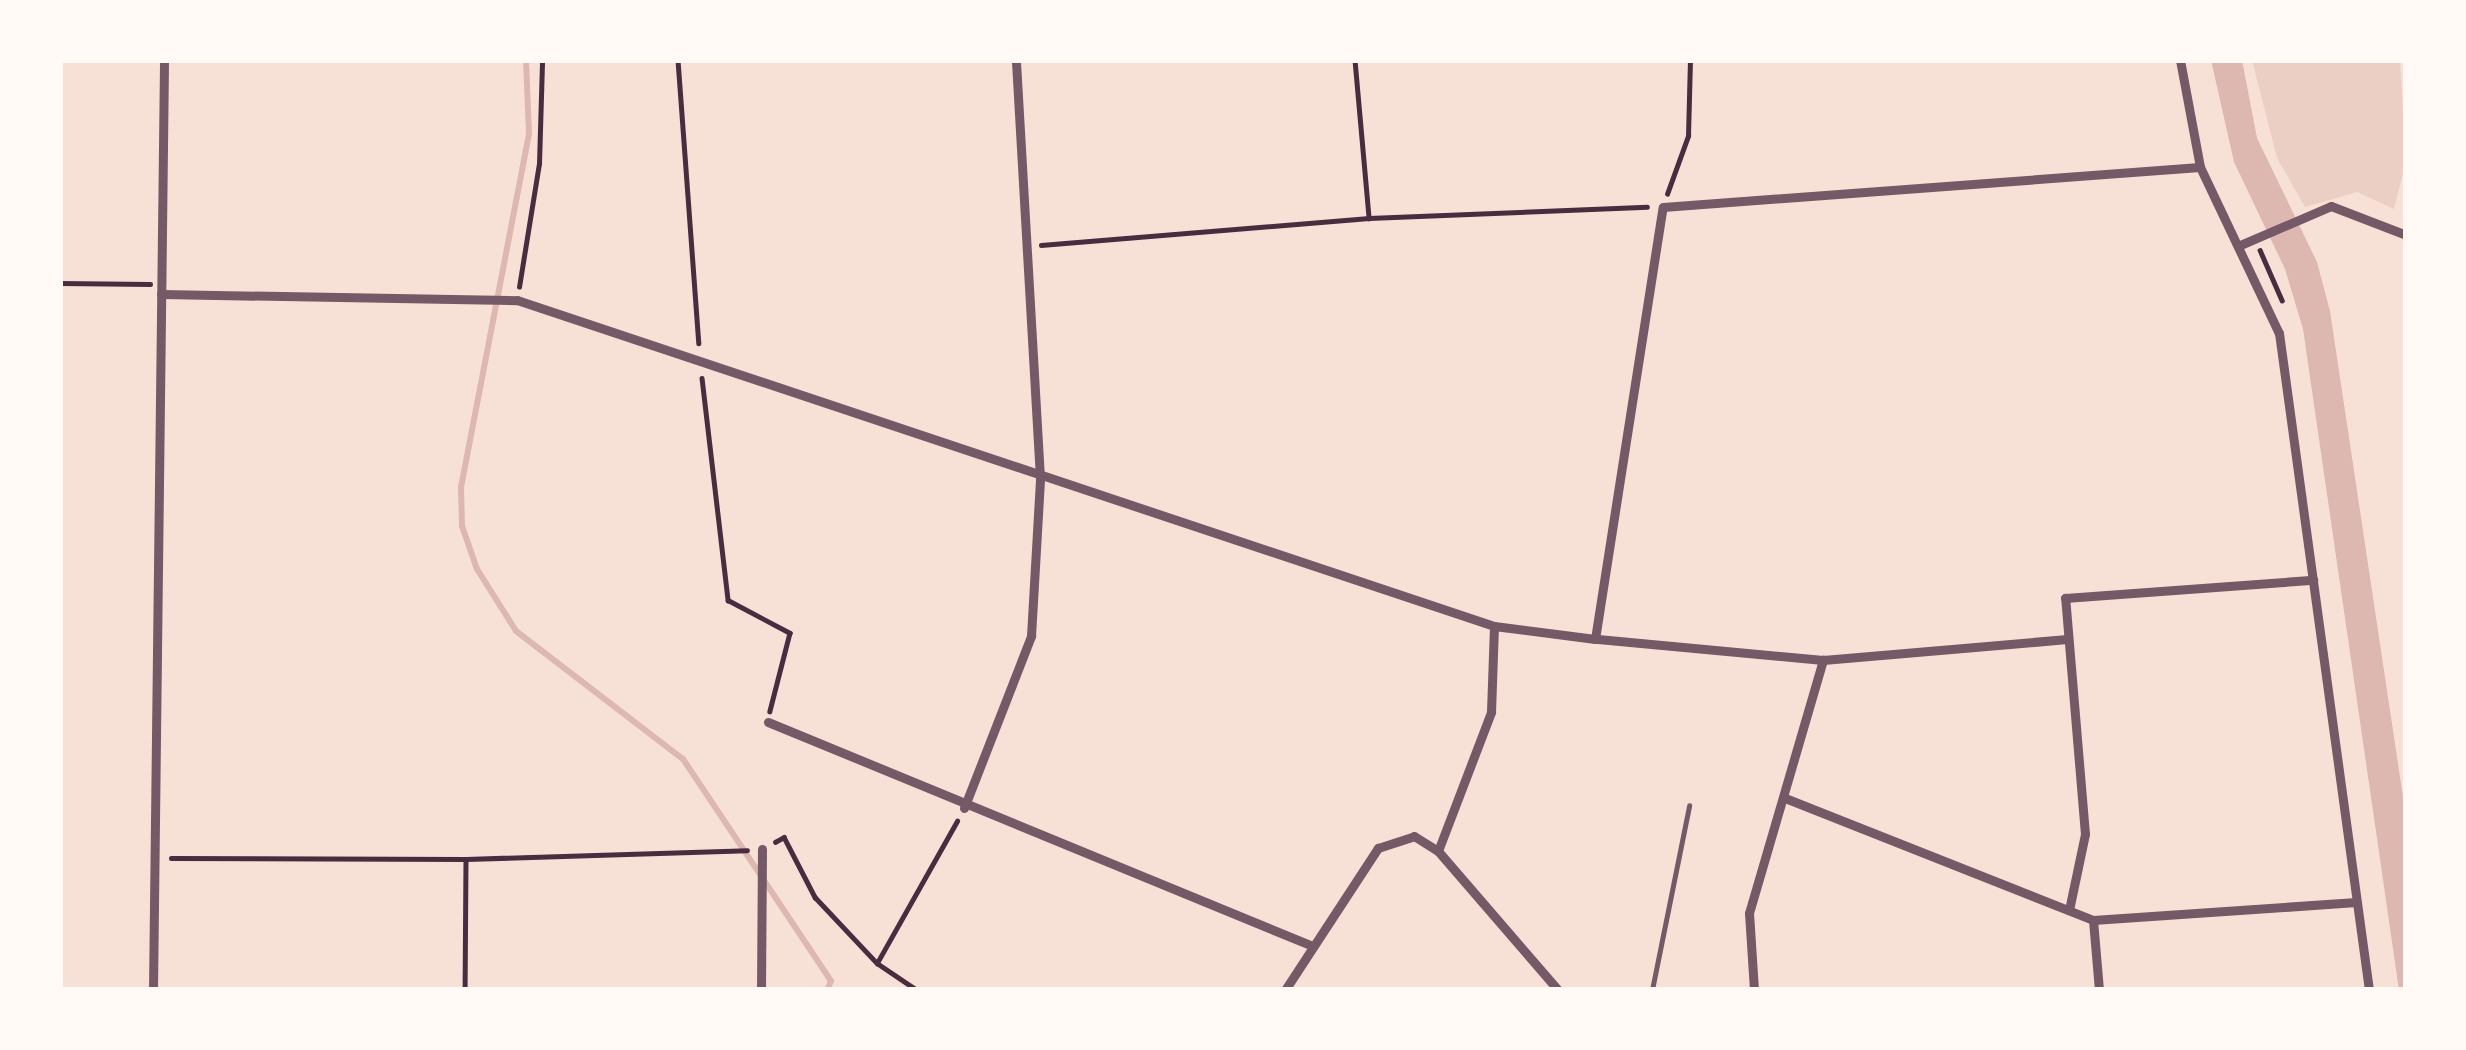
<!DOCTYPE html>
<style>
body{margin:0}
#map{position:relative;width:2466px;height:1050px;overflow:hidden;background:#f7e1d7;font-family:Commissioner,sans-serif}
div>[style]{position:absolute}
.green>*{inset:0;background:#ebcfc5}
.water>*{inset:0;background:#dcb8b0}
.stream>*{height:6px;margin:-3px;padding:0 3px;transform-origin:3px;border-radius:3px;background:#dcb8b0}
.path>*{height:4.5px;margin:-2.25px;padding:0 2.25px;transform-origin:2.25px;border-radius:2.25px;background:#4a2c40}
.service>*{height:4.5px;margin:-2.25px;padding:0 2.25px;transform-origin:2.25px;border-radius:2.25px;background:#755966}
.minor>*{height:9px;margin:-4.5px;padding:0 4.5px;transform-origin:4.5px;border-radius:4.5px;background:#755966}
span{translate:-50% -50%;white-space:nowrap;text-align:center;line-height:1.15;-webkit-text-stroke:12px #fffaf5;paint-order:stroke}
.frame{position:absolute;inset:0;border:63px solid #fffaf5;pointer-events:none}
</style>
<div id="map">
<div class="green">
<i style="clip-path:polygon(2252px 60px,2400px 60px,2406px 161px,2394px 209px,2357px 192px,2305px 207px,2277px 158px)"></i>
</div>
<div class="water">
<i style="clip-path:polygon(2211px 60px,2242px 60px,2257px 138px,2317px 262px,2330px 311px,2406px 817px,2406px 990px,2399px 990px,2303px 329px,2285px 269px,2234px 162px)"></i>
</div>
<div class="stream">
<i style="left:526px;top:60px;width:74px;rotate:87.7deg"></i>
<i style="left:529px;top:134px;width:359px;rotate:100.9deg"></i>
<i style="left:461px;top:486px;width:40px;rotate:88.6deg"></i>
<i style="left:462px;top:526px;width:46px;rotate:70.8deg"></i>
<i style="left:477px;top:569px;width:73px;rotate:57.8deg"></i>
<i style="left:516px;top:631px;width:210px;rotate:37.5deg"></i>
<i style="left:683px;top:759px;width:267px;rotate:56.3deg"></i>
<i style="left:831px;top:981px;width:10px;rotate:114deg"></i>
</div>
<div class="path">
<i style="left:678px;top:60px;width:284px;rotate:85.8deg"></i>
<i style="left:1355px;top:60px;width:159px;rotate:84.9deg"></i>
<i style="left:1667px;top:194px;width:62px;rotate:-70.1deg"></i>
<i style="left:1688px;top:136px;width:76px;rotate:-88.5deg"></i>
<i style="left:1041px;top:245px;width:329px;rotate:-4.7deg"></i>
<i style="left:1369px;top:218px;width:278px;rotate:-2.3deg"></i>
<i style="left:2260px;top:250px;width:55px;rotate:66.3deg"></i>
<i style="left:60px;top:283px;width:90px;rotate:0.6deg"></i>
<i style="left:519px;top:287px;width:125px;rotate:-80.8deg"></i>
<i style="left:539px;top:164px;width:104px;rotate:-88.3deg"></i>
<i style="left:702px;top:378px;width:224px;rotate:83.3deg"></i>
<i style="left:728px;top:600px;width:70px;rotate:28deg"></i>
<i style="left:790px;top:633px;width:81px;rotate:104.4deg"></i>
<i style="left:775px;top:842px;width:10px;rotate:-29deg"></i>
<i style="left:784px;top:837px;width:68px;rotate:62.7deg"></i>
<i style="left:815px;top:897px;width:91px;rotate:46.8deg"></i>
<i style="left:877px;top:963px;width:48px;rotate:34deg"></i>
<i style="left:171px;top:858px;width:295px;rotate:0.2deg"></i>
<i style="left:466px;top:859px;width:131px;rotate:90.4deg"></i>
<i style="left:466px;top:859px;width:281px;rotate:-1.8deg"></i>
<i style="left:877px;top:963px;width:163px;rotate:-60.6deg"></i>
</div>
<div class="service">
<i style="left:1652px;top:990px;width:188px;rotate:-78.6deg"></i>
</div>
<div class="minor">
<i style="left:2180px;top:60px;width:109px;rotate:79.4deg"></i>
<i style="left:2200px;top:167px;width:184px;rotate:64.6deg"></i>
<i style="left:2279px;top:333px;width:663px;rotate:82.2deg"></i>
<i style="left:2238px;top:246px;width:101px;rotate:-23.3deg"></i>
<i style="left:2331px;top:206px;width:80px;rotate:21.1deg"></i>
<i style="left:161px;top:294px;width:356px;rotate:1deg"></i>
<i style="left:517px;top:300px;width:1030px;rotate:18.45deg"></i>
<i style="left:1494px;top:626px;width:102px;rotate:7.3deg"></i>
<i style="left:1823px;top:660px;width:245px;rotate:-4.9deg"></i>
<i style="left:768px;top:722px;width:586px;rotate:22.36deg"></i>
<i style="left:1785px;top:798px;width:331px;rotate:21.6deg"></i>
<i style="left:2093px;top:920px;width:264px;rotate:-3.9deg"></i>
<i style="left:964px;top:808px;width:185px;rotate:-68.7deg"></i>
<i style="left:1031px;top:636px;width:158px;rotate:-86.7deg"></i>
<i style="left:1040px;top:478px;width:419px;rotate:-93.3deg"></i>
<i style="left:1438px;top:851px;width:149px;rotate:-69.1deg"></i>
<i style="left:1491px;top:712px;width:86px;rotate:-88deg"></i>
<i style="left:2069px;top:910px;width:78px;rotate:-78.1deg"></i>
<i style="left:2085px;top:834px;width:237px;rotate:-94.8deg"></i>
<i style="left:2065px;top:598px;width:249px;rotate:-4.2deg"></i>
<i style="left:2093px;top:920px;width:70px;rotate:85.1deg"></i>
<i style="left:153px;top:990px;width:930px;rotate:-89.32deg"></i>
<i style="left:761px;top:990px;width:141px;rotate:-89.6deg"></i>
<i style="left:1285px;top:990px;width:170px;rotate:-56.8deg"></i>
<i style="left:1378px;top:848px;width:38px;rotate:-18deg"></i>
<i style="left:1414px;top:836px;width:28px;rotate:32deg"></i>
<i style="left:1438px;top:851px;width:184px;rotate:49.2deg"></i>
<i style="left:1754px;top:990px;width:77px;rotate:-93.7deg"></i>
<i style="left:1749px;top:913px;width:264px;rotate:-73.7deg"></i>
<i style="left:1823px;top:660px;width:229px;rotate:-174.7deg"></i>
<i style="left:1595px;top:639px;width:437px;rotate:-81.1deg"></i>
<i style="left:1663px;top:207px;width:538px;rotate:-4.26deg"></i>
</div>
<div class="frame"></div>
</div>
